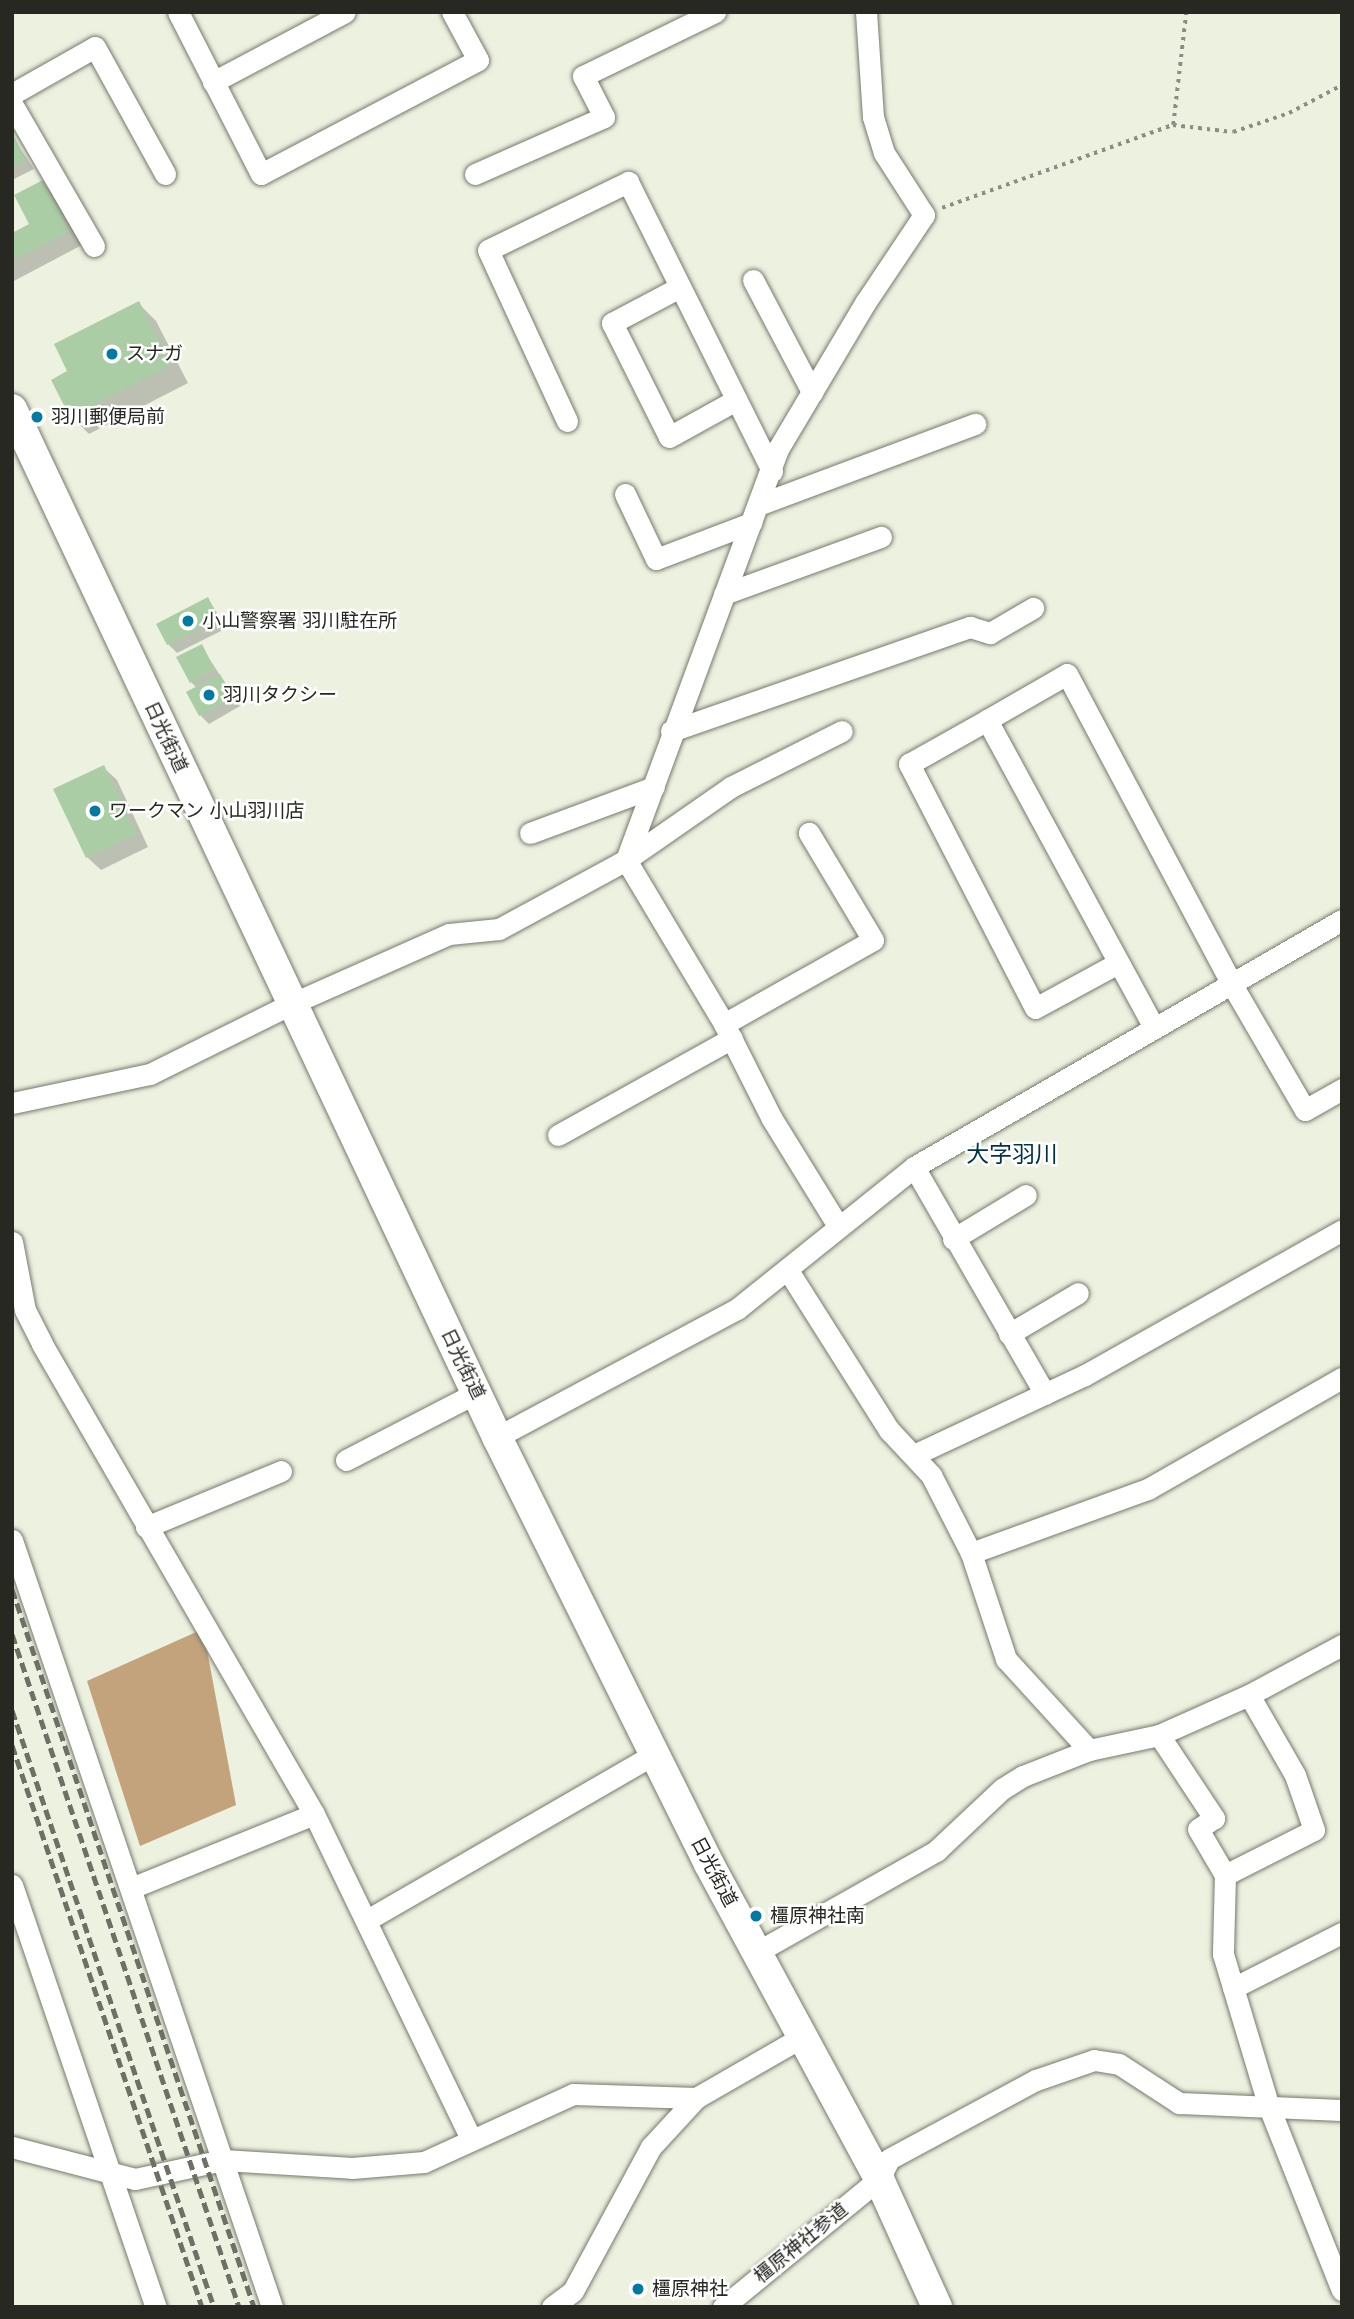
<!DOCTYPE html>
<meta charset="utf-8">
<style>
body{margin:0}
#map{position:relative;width:1354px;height:2319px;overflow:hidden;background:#ecf1e0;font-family:Quicksand,"Noto Sans JP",sans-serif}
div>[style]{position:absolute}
.forest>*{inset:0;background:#c2a37b}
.shadow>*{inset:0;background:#0003}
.building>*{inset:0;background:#abcda5}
.path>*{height:3.5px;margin-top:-1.75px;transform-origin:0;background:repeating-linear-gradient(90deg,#8b8f83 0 3.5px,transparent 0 8.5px)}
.roads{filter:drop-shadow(0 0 2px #767a6b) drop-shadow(0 0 2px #767a6b)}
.minor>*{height:21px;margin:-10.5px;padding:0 10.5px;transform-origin:10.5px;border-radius:10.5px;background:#fff}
.highway>*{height:30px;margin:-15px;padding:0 15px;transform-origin:15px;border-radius:15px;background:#fff}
.rail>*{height:5px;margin-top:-2.5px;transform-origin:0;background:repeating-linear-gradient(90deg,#6d7065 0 10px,transparent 0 15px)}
.dots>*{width:19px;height:19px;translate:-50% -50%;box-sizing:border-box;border:4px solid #fff;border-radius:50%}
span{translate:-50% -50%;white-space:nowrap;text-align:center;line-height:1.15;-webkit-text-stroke:5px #fff;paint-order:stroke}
.poi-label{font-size:19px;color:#262821}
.left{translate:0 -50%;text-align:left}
.street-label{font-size:19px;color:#262821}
.quarter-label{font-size:23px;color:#003245}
.frame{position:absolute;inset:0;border:14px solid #262821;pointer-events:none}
</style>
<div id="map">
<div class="forest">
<i style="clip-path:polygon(203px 1629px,236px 1805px,140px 1846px,87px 1681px)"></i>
</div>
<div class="shadow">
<i style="clip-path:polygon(12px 136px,34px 169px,12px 180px)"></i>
<i style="clip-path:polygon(42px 182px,56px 195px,82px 245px,12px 282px,12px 235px,32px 225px)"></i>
<i style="clip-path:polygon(138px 303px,156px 321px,188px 383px,89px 434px,71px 416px,70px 372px)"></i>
<i style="clip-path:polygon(208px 599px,227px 628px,177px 653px,168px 644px)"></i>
<i style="clip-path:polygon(201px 646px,240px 706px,209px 724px,200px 715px,197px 688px,191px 682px)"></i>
<i style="clip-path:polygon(103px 767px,117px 780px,148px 847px,101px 870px,87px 857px)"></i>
</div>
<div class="building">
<i style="clip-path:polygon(12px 132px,26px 160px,12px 167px)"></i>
<i style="clip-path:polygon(43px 180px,70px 231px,12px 261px,12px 233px,29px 224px,14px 195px)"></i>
<i style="clip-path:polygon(139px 301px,171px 365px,70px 417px,51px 380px,67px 371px,54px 344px)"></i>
<i style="clip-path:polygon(208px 597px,219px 619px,167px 645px,156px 624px)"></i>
<i style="clip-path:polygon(202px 644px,215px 670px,190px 683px,176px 657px)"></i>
<i style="clip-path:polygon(220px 674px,233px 697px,199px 716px,186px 692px)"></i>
<i style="clip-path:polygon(104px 765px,136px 834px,86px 858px,53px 789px)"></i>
</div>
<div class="path">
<i style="left:1173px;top:125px;width:114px;rotate:-83.4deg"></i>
<i style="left:942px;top:208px;width:245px;rotate:-19.8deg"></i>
<i style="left:1173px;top:125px;width:60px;rotate:6.7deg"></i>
<i style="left:1233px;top:132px;width:59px;rotate:-18.7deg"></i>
<i style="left:1289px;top:113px;width:60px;rotate:-27.8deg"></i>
</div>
<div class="roads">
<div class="minor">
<i style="left:178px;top:12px;width:182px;rotate:62.9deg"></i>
<i style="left:261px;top:174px;width:245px;rotate:-27.7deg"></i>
<i style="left:478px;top:60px;width:55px;rotate:-118.4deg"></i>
<i style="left:213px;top:82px;width:149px;rotate:-27.9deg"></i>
<i style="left:12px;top:94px;width:95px;rotate:-29.5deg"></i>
<i style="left:95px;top:47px;width:145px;rotate:61.1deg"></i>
<i style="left:12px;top:104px;width:164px;rotate:60deg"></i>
<i style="left:475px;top:174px;width:141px;rotate:-23.8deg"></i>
<i style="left:604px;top:117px;width:46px;rotate:-117.1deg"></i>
<i style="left:583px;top:76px;width:147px;rotate:-25.9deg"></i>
<i style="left:753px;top:280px;width:127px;rotate:62.2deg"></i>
<i style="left:680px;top:287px;width:77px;rotate:152.1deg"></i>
<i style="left:612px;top:323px;width:127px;rotate:63.4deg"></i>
<i style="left:669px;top:437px;width:77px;rotate:-28.9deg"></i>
<i style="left:567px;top:421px;width:188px;rotate:-114.8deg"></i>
<i style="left:488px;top:250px;width:156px;rotate:-25.9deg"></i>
<i style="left:628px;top:182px;width:323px;rotate:63.5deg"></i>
<i style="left:625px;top:494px;width:72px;rotate:64.5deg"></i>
<i style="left:656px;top:559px;width:102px;rotate:-20.8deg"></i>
<i style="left:758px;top:505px;width:232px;rotate:-20.5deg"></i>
<i style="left:724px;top:594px;width:167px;rotate:-20deg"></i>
<i style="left:987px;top:720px;width:92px;rotate:-29.9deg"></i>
<i style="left:1067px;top:674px;width:350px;rotate:62deg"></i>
<i style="left:1231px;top:983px;width:147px;rotate:59.8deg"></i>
<i style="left:1305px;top:1110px;width:43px;rotate:-29.6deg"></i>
<i style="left:671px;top:731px;width:317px;rotate:-19.2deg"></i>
<i style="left:970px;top:627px;width:21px;rotate:17deg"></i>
<i style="left:990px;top:633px;width:50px;rotate:-30.2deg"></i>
<i style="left:530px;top:833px;width:132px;rotate:-20.4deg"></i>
<i style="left:626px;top:860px;width:438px;rotate:-69.7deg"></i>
<i style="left:778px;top:449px;width:170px;rotate:-59.2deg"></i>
<i style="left:865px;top:303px;width:106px;rotate:-56.2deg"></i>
<i style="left:924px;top:215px;width:74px;rotate:-122.8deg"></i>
<i style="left:884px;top:153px;width:38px;rotate:-107deg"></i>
<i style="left:873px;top:117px;width:105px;rotate:-93.8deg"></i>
<i style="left:626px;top:860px;width:191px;rotate:59.1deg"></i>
<i style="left:724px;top:1024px;width:106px;rotate:63.2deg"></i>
<i style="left:772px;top:1119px;width:126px;rotate:58.3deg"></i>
<i style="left:1118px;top:963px;width:94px;rotate:151.5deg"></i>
<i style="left:1035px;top:1008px;width:275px;rotate:-117.3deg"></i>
<i style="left:909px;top:764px;width:90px;rotate:-29.4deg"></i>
<i style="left:987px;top:720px;width:348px;rotate:61.5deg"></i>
<i style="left:724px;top:1024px;width:171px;rotate:-29.4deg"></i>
<i style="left:873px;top:940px;width:125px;rotate:-120.9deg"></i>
<i style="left:12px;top:1103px;width:141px;rotate:-11.9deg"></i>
<i style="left:150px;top:1074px;width:157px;rotate:-26.4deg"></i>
<i style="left:291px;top:1004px;width:173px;rotate:-23.9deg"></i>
<i style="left:449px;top:934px;width:50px;rotate:-5.7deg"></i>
<i style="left:499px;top:929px;width:145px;rotate:-28.5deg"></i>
<i style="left:626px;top:860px;width:128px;rotate:-34.8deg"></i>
<i style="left:731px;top:787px;width:124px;rotate:-26.8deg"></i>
<i style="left:558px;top:1135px;width:199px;rotate:-29.1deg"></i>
<i style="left:914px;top:1167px;width:262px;rotate:60deg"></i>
<i style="left:953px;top:1239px;width:85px;rotate:-31.1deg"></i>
<i style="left:12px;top:1242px;width:69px;rotate:79.2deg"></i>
<i style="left:25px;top:1310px;width:38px;rotate:63deg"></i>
<i style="left:42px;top:1344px;width:543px;rotate:59.94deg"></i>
<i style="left:314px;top:1814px;width:359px;rotate:64.2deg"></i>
<i style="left:789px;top:1272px;width:187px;rotate:57.7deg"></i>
<i style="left:889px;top:1430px;width:62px;rotate:47deg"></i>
<i style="left:931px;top:1475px;width:88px;rotate:62.9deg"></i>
<i style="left:971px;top:1553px;width:112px;rotate:71.7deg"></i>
<i style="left:1006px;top:1659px;width:123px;rotate:47.6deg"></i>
<i style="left:1009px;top:1334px;width:80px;rotate:-30.7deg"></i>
<i style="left:497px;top:1437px;width:272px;rotate:-28.1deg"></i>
<i style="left:737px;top:1309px;width:227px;rotate:-38.7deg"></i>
<i style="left:914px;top:1167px;width:494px;rotate:-30deg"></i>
<i style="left:916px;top:1454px;width:187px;rotate:-25.1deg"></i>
<i style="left:1085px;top:1375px;width:295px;rotate:-29.4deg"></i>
<i style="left:346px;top:1460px;width:146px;rotate:-27.3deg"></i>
<i style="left:146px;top:1527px;width:146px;rotate:-22.5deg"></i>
<i style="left:12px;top:1540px;width:810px;rotate:71.27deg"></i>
<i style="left:971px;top:1553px;width:188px;rotate:-19.9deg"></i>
<i style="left:1148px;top:1489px;width:224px;rotate:-29.8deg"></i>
<i style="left:1249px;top:1695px;width:92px;rotate:60.1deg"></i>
<i style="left:1295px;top:1775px;width:58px;rotate:70.9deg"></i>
<i style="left:1314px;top:1830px;width:100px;rotate:153.2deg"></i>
<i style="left:1225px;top:1875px;width:79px;rotate:91.5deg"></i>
<i style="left:1223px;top:1954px;width:160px;rotate:73.3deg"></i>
<i style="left:1269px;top:2107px;width:197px;rotate:68.3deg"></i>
<i style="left:1159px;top:1735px;width:100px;rotate:56.5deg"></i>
<i style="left:1214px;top:1818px;width:19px;rotate:145deg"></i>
<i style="left:1198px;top:1829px;width:53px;rotate:59.6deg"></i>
<i style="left:12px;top:1885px;width:446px;rotate:71.2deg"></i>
<i style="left:131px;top:1888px;width:197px;rotate:-22deg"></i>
<i style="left:367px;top:1920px;width:332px;rotate:-30deg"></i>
<i style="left:757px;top:1952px;width:206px;rotate:-29.4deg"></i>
<i style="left:936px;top:1851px;width:91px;rotate:-43.2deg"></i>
<i style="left:1002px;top:1789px;width:25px;rotate:-32deg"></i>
<i style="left:1023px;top:1776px;width:71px;rotate:-21.5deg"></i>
<i style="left:1089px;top:1750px;width:72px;rotate:-12.1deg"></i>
<i style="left:1159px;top:1735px;width:98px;rotate:-24deg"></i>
<i style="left:1249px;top:1695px;width:106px;rotate:-28.3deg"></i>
<i style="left:1233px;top:1988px;width:122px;rotate:-26.8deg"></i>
<i style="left:12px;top:2147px;width:127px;rotate:14.6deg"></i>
<i style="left:135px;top:2179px;width:90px;rotate:-12.2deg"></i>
<i style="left:223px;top:2160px;width:129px;rotate:3.5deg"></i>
<i style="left:352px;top:2168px;width:72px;rotate:-4.8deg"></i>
<i style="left:424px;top:2162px;width:164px;rotate:-24.5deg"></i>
<i style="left:573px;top:2094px;width:123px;rotate:1.9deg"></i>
<i style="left:696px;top:2098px;width:125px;rotate:-29.9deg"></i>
<i style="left:552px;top:2307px;width:26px;rotate:-37deg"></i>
<i style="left:573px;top:2291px;width:164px;rotate:-61.6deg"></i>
<i style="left:651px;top:2147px;width:67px;rotate:-47.4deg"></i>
<i style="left:723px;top:2307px;width:202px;rotate:-39.4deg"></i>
<i style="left:879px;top:2179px;width:22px;rotate:-63deg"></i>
<i style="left:889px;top:2159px;width:167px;rotate:-28.3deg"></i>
<i style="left:1036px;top:2080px;width:61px;rotate:-19deg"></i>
<i style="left:1094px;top:2060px;width:25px;rotate:9deg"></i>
<i style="left:1119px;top:2064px;width:72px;rotate:33deg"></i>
<i style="left:1179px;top:2103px;width:163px;rotate:2.5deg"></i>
</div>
<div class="highway">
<i style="left:12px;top:409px;width:1137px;rotate:64.74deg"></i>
<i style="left:497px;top:1437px;width:477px;rotate:63.6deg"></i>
<i style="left:709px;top:1864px;width:358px;rotate:61.6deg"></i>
<i style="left:879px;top:2179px;width:141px;rotate:65.6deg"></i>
</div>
</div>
<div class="rail">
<i style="left:12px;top:1589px;width:758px;rotate:71.37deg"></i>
<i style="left:12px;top:1634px;width:710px;rotate:71.36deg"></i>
<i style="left:12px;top:1710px;width:630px;rotate:71.31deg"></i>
<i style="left:12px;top:1745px;width:593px;rotate:71.32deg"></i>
</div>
<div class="dots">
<i style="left:112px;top:354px;background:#007aa2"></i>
<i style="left:37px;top:417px;background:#007aa2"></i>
<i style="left:188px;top:621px;background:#007aa2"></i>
<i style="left:209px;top:695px;background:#007aa2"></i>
<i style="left:95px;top:811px;background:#007aa2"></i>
<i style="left:756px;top:1916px;background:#007aa2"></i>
<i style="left:638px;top:2289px;background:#007aa2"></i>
</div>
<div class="poi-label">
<span class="left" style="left:126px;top:354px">スナガ</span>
<span class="left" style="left:51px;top:417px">羽川郵便局前</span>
<span class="left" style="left:202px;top:621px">小山警察署 羽川駐在所</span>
<span class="left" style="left:223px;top:695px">羽川タクシー</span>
<span class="left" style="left:109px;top:811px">ワークマン 小山羽川店</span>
<span class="left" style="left:770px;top:1916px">橿原神社南</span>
<span class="left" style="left:652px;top:2289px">橿原神社</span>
</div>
<div class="street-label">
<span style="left:166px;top:737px;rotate:65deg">日光街道</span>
<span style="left:463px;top:1364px;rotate:64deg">日光街道</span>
<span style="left:714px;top:1872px;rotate:62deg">日光街道</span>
<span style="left:801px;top:2243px;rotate:-39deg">橿原神社参道</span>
</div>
<div class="quarter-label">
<span style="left:1012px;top:1154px">大字羽川</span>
</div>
<div class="frame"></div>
</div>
